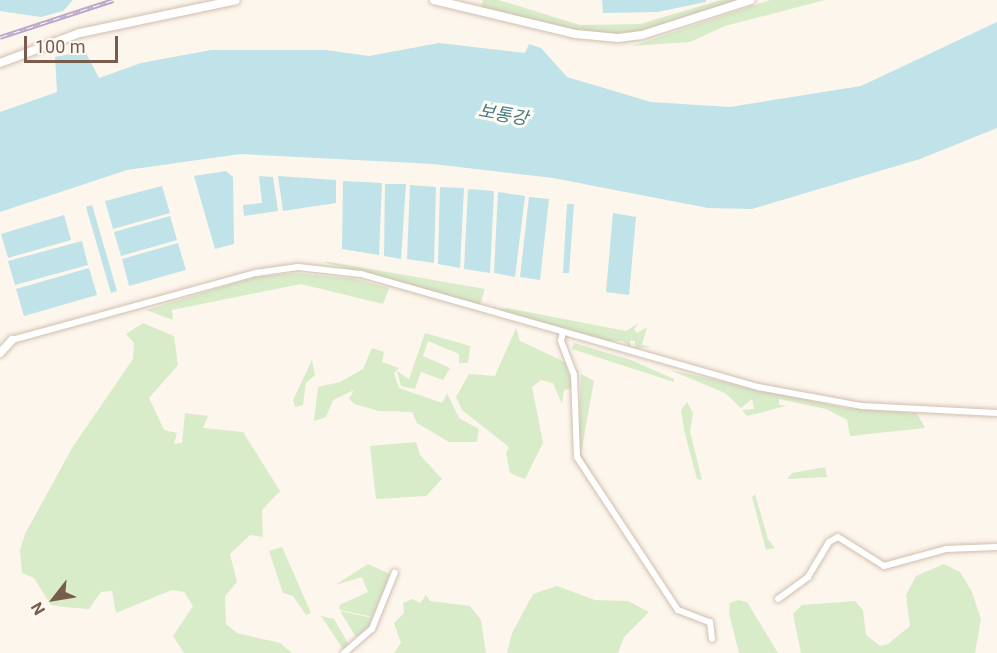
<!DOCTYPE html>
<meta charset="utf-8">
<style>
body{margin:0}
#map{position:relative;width:997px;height:653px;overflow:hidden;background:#fdf6ec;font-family:Roboto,"Noto Sans KR",sans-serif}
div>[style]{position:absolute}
.green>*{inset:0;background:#d8ecc9}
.water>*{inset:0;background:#bfe3e8}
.roads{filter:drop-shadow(0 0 2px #d1beb0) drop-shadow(0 0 2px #d1beb0)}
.minor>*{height:6px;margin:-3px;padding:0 3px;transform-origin:3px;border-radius:3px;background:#fff}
.tertiary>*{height:8px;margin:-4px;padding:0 4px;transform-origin:4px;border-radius:4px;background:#fff}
.secondary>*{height:8px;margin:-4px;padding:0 4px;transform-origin:4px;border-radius:4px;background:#fff}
.rail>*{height:4.5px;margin-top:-2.25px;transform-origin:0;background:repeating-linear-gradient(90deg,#fffaf3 0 7px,#b9a8c9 0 14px);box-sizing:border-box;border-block:2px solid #b9a8c9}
span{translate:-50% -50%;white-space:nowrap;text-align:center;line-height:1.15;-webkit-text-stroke:6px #fffaf3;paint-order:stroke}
.water-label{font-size:18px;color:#437c86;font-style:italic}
.north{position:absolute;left:24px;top:569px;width:60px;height:60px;-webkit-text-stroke:4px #fffaf3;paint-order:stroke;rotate:239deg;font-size:16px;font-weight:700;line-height:24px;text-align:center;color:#7a5c4d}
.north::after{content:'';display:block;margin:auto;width:21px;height:27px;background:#7a5c4d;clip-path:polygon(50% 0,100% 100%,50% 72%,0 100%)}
.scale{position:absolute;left:24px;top:36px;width:94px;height:27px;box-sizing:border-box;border:3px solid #7a5c4d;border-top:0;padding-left:8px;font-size:18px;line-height:21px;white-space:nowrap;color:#7a5c4d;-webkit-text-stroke:4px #fffaf3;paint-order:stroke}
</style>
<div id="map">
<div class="green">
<i style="clip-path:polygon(483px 0,499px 0,580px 25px,640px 24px,721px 0,738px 0,638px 32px,615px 35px,594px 34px,481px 8px)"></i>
<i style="clip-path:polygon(770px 0,825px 0,725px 26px,690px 42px,632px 46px)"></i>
<i style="clip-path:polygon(323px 262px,330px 262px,485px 289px,480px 305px)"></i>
<i style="clip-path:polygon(296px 273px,356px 279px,389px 288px,383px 304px,301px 284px,172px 310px,173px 320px,146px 310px,255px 277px)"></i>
<i style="clip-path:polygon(507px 308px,626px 331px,639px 323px,634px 329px,637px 333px,647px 327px,642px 345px,651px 347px,635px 348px,635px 341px,630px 341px,631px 348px,623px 341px,605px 341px,495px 310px)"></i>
<i style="clip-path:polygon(143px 323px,174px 336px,178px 365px,149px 398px,164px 430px,177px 433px,174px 444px,182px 443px,185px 413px,208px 416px,203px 428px,243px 432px,280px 491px,262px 510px,263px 537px,250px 535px,230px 554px,237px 582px,225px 596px,226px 624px,237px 633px,280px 643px,292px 653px,184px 653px,173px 636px,193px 606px,184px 592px,172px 590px,116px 613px,112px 591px,101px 592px,89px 609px,64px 607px,51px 605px,34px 578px,22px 573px,20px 550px,25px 534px,72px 448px,133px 359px,134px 343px,126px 334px)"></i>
<i style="clip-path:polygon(516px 328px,520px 341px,565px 362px,573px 388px,564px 390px,562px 404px,553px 383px,541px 380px,532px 387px,543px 443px,525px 479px,510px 473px,506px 453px,509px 447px,462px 410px,456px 397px,469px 374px,495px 376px)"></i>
<i style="clip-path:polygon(425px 333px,470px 346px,468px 363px,459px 363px,459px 354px,428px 341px,423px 356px,450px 368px,443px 380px,421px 372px,415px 389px,401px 386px,397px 371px,409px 379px)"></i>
<i style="clip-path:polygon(574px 343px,631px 360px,674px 379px,674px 382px,572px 349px)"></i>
<i style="clip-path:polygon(372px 348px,384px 352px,382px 362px,399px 368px,394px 373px,399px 388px,442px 403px,447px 393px,459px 418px,479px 429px,477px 442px,449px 442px,417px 423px,412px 412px,379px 411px,354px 404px,349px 399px,354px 390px,333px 400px,326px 417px,314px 421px,318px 387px,340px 382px,363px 369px)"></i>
<i style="clip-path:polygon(312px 360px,315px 375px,306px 383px,303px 405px,295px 407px,293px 400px)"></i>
<i style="clip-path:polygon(670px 370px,845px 408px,917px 413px,925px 428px,850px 436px,847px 420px,826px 409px,779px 399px,779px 405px,786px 406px,747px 416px,742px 410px,754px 409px,752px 399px,741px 408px,725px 393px)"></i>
<i style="clip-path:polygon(581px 374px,594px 381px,581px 453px,599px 485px,578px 455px)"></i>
<i style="clip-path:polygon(687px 402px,693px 413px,690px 431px,702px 480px,697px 479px,684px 430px,681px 410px)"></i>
<i style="clip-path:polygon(416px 442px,420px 455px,442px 479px,426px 496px,376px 499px,370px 446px)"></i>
<i style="clip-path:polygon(825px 467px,827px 477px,787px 479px,792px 473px)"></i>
<i style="clip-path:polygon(755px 494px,768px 539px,775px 548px,766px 550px,752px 497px)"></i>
<i style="clip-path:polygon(282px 547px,311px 613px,306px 615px,293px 596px,283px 593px,269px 551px)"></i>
<i style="clip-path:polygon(368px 564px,390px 574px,373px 617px,340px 610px,339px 605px,368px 592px,362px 577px,335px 585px)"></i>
<i style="clip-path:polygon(944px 564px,960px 572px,972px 592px,981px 619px,975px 653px,801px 653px,793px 614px,802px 605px,855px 601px,863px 610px,866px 635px,880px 646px,888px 644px,910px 626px,906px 595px,916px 576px)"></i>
<i style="clip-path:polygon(557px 586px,595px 600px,628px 601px,649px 612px,624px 637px,618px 653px,507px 653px,512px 633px,533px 594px)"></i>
<i style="clip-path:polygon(426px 595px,430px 601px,470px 606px,481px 620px,486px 653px,394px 653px,401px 643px,394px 623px,404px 613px,403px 603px,412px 599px,420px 603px)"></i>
<i style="clip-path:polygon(738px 600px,747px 602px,778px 653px,739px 653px,729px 613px,730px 603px)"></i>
<i style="clip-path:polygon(340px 611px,372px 618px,368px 629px,356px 637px)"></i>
<i style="clip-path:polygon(321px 616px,334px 619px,349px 645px,343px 649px)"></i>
</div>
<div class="water">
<i style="clip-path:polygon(0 0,73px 0,63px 11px,41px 17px,0 11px)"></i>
<i style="clip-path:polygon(602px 0,706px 0,706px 2px,657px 12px,603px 13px)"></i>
<i style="clip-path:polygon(997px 22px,997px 128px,920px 159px,752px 209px,708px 208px,553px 178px,433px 164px,240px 154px,127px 170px,0 212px,0 112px,57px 92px,55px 57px,85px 51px,99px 78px,141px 63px,211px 50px,326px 50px,369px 56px,439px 43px,525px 53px,529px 44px,541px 48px,567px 77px,651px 102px,730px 107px,861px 86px)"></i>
<i style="clip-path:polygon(226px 171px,233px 177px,234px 244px,215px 249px,194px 176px)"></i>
<i style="clip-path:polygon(259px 176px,273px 177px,278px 211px,244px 216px,243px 205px,262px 203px)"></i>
<i style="clip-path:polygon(278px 176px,336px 180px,336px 203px,283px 211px)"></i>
<i style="clip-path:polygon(343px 181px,382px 183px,379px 255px,342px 249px)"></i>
<i style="clip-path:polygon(385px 184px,406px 184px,401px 259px,384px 256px)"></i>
<i style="clip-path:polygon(410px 185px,436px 187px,434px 263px,407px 259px)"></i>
<i style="clip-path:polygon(162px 186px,170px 213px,113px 229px,105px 201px)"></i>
<i style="clip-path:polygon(440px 187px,464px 188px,460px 268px,438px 264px)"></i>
<i style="clip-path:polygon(468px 189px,494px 191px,490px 273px,464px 269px)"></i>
<i style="clip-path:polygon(498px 192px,525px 196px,515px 277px,494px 273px)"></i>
<i style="clip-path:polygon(529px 197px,549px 199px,540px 280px,520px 277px)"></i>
<i style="clip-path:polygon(567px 204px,574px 204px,569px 273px,563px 273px)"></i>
<i style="clip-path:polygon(92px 205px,117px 291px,111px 293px,86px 207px)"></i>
<i style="clip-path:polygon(613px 213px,636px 217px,629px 295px,606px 292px)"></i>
<i style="clip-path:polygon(64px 215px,71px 240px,8px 258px,1px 234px)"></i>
<i style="clip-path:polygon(170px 216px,177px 240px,121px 256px,114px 232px)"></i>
<i style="clip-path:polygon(82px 241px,88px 265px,15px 285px,8px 261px)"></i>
<i style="clip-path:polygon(178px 243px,186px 270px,129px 286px,122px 259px)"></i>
<i style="clip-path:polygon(89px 268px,97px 295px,24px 316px,16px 289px)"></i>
</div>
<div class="roads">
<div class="minor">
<i style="left:563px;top:332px;width:9px;rotate:103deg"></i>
<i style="left:561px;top:341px;width:36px;rotate:69deg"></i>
<i style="left:574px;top:375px;width:82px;rotate:87.9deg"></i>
<i style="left:577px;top:457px;width:183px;rotate:56.6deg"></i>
<i style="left:678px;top:610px;width:34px;rotate:21deg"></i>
<i style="left:710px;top:622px;width:17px;rotate:83deg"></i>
<i style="left:12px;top:340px;width:253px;rotate:-15.4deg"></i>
<i style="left:256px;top:273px;width:42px;rotate:-8.1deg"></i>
<i style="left:298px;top:267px;width:63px;rotate:6.3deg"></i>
<i style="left:361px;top:274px;width:413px;rotate:15.9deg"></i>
<i style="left:758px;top:387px;width:106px;rotate:10.4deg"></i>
<i style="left:862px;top:406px;width:135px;rotate:3deg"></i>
<i style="left:778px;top:599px;width:37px;rotate:-36deg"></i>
<i style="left:808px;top:577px;width:41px;rotate:-59deg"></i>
<i style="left:829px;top:542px;width:10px;rotate:-29deg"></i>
<i style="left:838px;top:537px;width:54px;rotate:32.2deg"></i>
<i style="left:884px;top:566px;width:64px;rotate:-15.3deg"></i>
<i style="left:946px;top:549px;width:51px;rotate:-2.2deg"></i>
<i style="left:344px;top:653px;width:37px;rotate:-41deg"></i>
<i style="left:372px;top:629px;width:61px;rotate:-68deg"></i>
</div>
<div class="tertiary">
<i style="left:0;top:353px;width:18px;rotate:-47deg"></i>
</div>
<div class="secondary">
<i style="left:434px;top:0;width:146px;rotate:13.5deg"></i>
<i style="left:576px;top:34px;width:42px;rotate:5.4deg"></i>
<i style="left:618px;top:38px;width:24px;rotate:-7deg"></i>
<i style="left:642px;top:35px;width:114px;rotate:-17.8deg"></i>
<i style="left:0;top:63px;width:85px;rotate:-20.6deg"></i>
<i style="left:80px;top:33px;width:159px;rotate:-11.9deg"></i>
</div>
</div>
<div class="rail">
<i style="left:0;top:37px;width:119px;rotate:-18.1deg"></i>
</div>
<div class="water-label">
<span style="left:503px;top:115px;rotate:10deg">보통강</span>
</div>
<div class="north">N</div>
<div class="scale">100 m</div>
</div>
